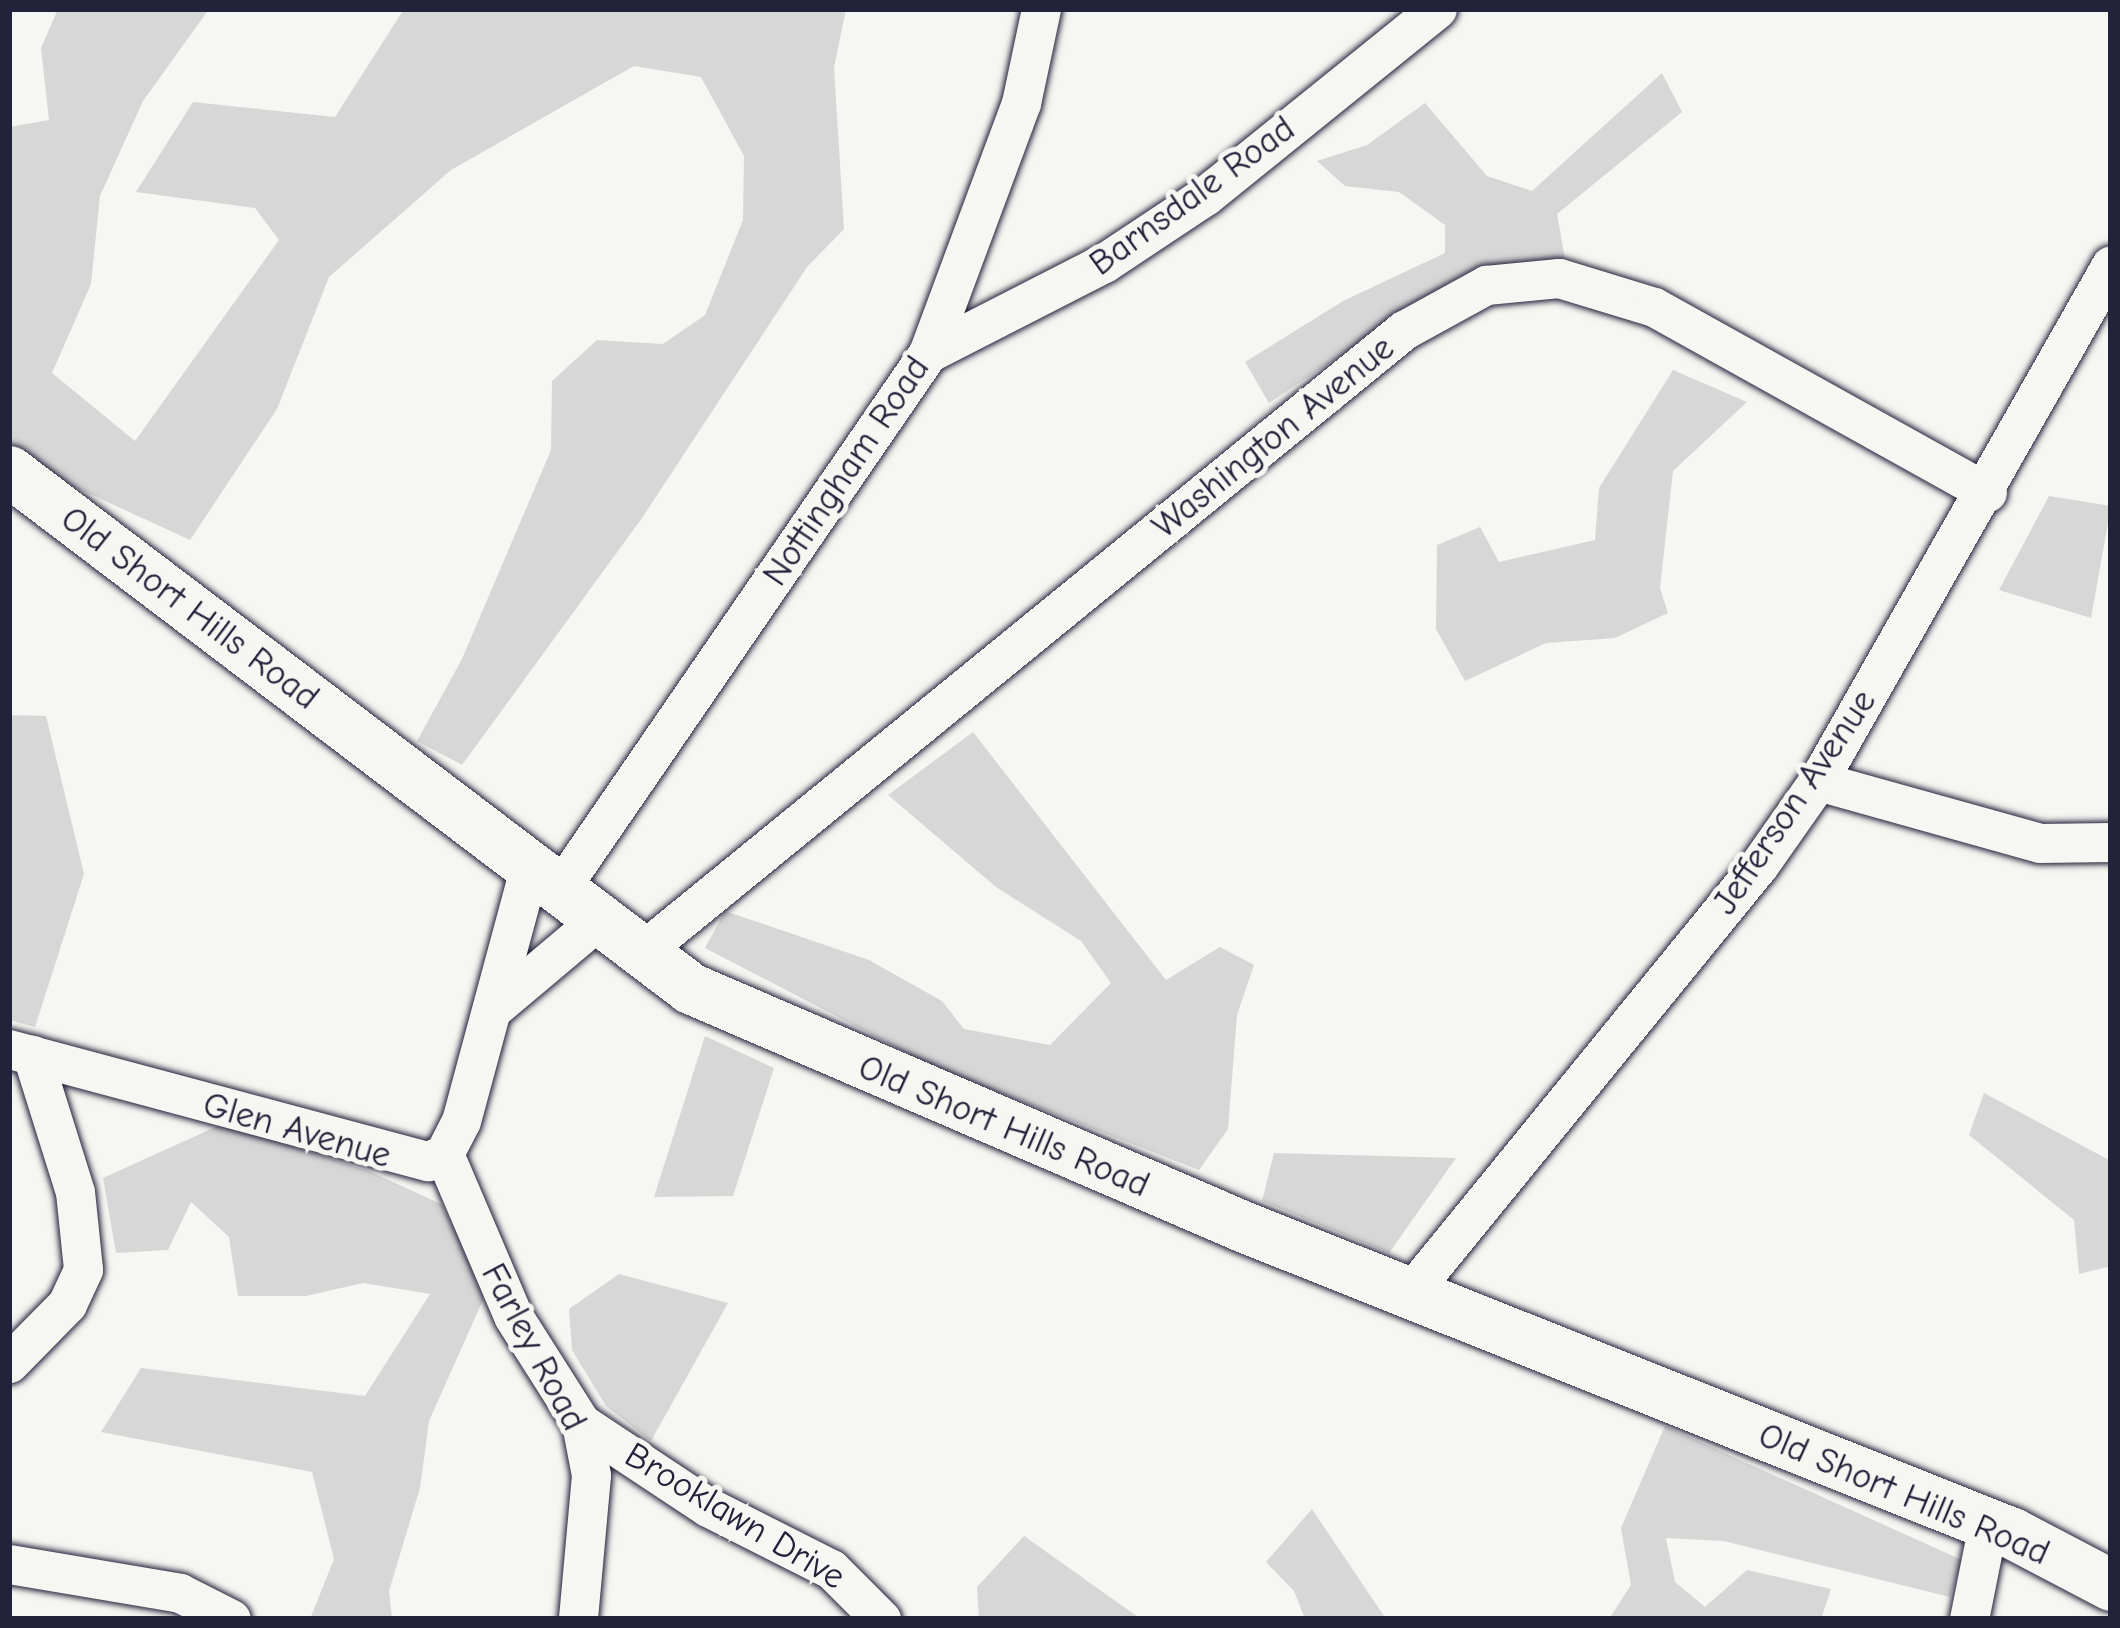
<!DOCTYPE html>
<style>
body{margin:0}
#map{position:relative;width:2120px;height:1628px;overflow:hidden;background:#f6f6f2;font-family:"Comic Neue",sans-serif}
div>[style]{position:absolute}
.green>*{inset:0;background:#d7d7d7}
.roads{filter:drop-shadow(0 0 3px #22223b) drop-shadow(0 0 3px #22223b)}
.minor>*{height:39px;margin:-19.5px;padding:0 19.5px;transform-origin:19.5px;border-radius:19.5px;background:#f6f6f2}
.major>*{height:51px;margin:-25.5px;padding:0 25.5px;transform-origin:25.5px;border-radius:25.5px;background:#f6f6f2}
span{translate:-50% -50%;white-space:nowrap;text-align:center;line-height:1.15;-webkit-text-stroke:10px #f6f6f2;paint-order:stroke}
.street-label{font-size:36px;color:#22223b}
.frame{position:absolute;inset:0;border:12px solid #22223b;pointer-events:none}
</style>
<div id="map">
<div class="green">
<i style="clip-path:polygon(58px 9px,209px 9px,143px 101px,100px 196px,91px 284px,52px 373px,135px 441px,279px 240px,255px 208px,136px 192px,193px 102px,335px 117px,404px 9px,846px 9px,834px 68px,844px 229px,807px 267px,642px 518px,462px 765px,417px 741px,462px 659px,551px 450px,552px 381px,597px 340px,663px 344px,705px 315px,743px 220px,744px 156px,701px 77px,634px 66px,451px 170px,329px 277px,277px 409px,190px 540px,64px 482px,9px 443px,9px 127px,49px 120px,41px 48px)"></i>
<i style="clip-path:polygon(1662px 73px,1682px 112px,1557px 214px,1565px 259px,1452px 282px,1269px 403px,1245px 362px,1343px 301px,1445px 253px,1445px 225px,1399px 192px,1345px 186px,1317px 161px,1367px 145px,1425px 103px,1487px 176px,1532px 191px)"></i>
<i style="clip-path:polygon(1673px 370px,1747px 402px,1673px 471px,1660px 588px,1668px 613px,1615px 638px,1546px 643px,1465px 681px,1436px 629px,1437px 545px,1480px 527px,1499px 562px,1595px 540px,1599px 488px)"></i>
<i style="clip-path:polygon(2049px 496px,2111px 506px,2091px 618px,1999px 590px)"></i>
<i style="clip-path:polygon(9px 715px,46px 716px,84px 874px,35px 1027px,9px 1020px)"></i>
<i style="clip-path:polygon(973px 732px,1166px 980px,1220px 947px,1254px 965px,1237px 1015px,1228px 1129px,1199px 1170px,934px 1067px,705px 948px,725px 911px,869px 960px,942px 1001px,964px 1029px,1050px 1045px,1111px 983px,1081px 941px,996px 887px,888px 795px)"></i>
<i style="clip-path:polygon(705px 1036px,774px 1068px,733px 1196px,654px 1197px)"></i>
<i style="clip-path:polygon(1984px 1093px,2111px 1161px,2111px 1266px,2079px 1274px,2074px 1220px,1969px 1135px)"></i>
<i style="clip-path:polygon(222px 1124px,369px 1171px,441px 1204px,487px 1291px,429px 1421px,420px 1488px,389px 1591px,392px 1619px,310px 1619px,334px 1559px,312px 1472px,101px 1432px,141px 1368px,365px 1396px,430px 1294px,363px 1283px,306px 1296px,238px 1296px,229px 1237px,191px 1202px,168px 1250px,116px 1253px,103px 1178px)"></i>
<i style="clip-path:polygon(1274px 1153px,1456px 1158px,1389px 1253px,1262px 1201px)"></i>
<i style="clip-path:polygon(619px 1274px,728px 1303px,651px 1441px,606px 1406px,572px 1350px,569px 1309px)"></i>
<i style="clip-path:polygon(1665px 1426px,1962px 1560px,1950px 1597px,1724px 1541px,1666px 1538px,1675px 1582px,1705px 1607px,1747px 1570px,1831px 1589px,1821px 1619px,1609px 1619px,1631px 1585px,1621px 1528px)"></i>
<i style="clip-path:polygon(1312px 1509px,1386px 1619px,1305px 1619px,1294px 1591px,1266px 1562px)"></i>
<i style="clip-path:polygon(1024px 1536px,1138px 1617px,1141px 1619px,979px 1619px,977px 1587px)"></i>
</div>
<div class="roads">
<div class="minor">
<i style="left:928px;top:353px;width:198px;rotate:-27.1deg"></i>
<i style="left:1104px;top:263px;width:121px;rotate:-33.6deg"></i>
<i style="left:1205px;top:196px;width:298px;rotate:-38.9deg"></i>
<i style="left:1818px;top:781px;width:230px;rotate:15.6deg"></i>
<i style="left:2040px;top:843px;width:71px;rotate:-0.8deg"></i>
<i style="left:559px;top:890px;width:652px;rotate:-55.51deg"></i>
<i style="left:928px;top:353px;width:267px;rotate:-69.6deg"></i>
<i style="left:1021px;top:103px;width:96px;rotate:-78deg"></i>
<i style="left:640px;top:953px;width:986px;rotate:-39.2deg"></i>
<i style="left:1404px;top:330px;width:94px;rotate:-28.8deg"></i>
<i style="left:1486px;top:285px;width:73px;rotate:-5.5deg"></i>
<i style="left:1559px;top:278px;width:99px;rotate:17deg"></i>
<i style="left:1654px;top:307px;width:381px;rotate:29.1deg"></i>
<i style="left:496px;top:1006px;width:133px;rotate:-40.1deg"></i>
<i style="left:9px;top:1049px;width:434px;rotate:15deg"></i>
<i style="left:428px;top:1161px;width:17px;rotate:-24deg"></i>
<i style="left:444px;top:1154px;width:37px;rotate:-63deg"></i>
<i style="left:461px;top:1121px;width:264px;rotate:-74.9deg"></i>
<i style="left:444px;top:1154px;width:176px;rotate:66.9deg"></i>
<i style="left:513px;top:1316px;width:127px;rotate:57.6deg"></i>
<i style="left:581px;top:1423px;width:53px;rotate:79.1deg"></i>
<i style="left:591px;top:1475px;width:145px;rotate:95.2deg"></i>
<i style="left:1410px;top:1293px;width:552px;rotate:-50.81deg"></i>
<i style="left:1759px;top:865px;width:103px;rotate:-54.9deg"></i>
<i style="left:1818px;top:781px;width:593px;rotate:-60.41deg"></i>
<i style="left:9px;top:1363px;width:83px;rotate:-45.5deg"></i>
<i style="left:67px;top:1304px;width:38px;rotate:-65deg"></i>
<i style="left:83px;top:1269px;width:77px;rotate:-95.9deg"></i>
<i style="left:75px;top:1192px;width:144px;rotate:-107.4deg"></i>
<i style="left:581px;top:1423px;width:152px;rotate:33.5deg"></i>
<i style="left:708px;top:1507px;width:138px;rotate:26.8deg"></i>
<i style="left:831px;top:1569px;width:71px;rotate:45deg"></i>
<i style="left:9px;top:1564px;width:173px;rotate:9.6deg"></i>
<i style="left:180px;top:1593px;width:57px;rotate:27deg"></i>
<i style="left:1969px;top:1619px;width:97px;rotate:-78.7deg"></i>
</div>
<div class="major">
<i style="left:9px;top:471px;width:855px;rotate:37.2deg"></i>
<i style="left:690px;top:988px;width:601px;rotate:23.32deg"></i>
<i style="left:1242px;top:1226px;width:829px;rotate:21.74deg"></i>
<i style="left:2012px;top:1533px;width:112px;rotate:27.7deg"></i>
</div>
</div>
<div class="street-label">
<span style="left:1192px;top:196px;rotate:-36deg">Barnsdale Road</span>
<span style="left:1273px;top:437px;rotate:-39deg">Washington Avenue</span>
<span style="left:846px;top:471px;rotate:-56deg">Nottingham Road</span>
<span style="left:190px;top:608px;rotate:37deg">Old Short Hills Road</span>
<span style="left:1794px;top:802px;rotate:-56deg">Jefferson Avenue</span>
<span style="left:1004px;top:1126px;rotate:23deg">Old Short Hills Road</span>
<span style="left:297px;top:1130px;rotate:16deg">Glen Avenue</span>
<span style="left:534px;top:1347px;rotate:62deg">Farley Road</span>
<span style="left:1904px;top:1494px;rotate:23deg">Old Short Hills Road</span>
<span style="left:735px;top:1516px;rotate:31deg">Brooklawn Drive</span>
</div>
<div class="frame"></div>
</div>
